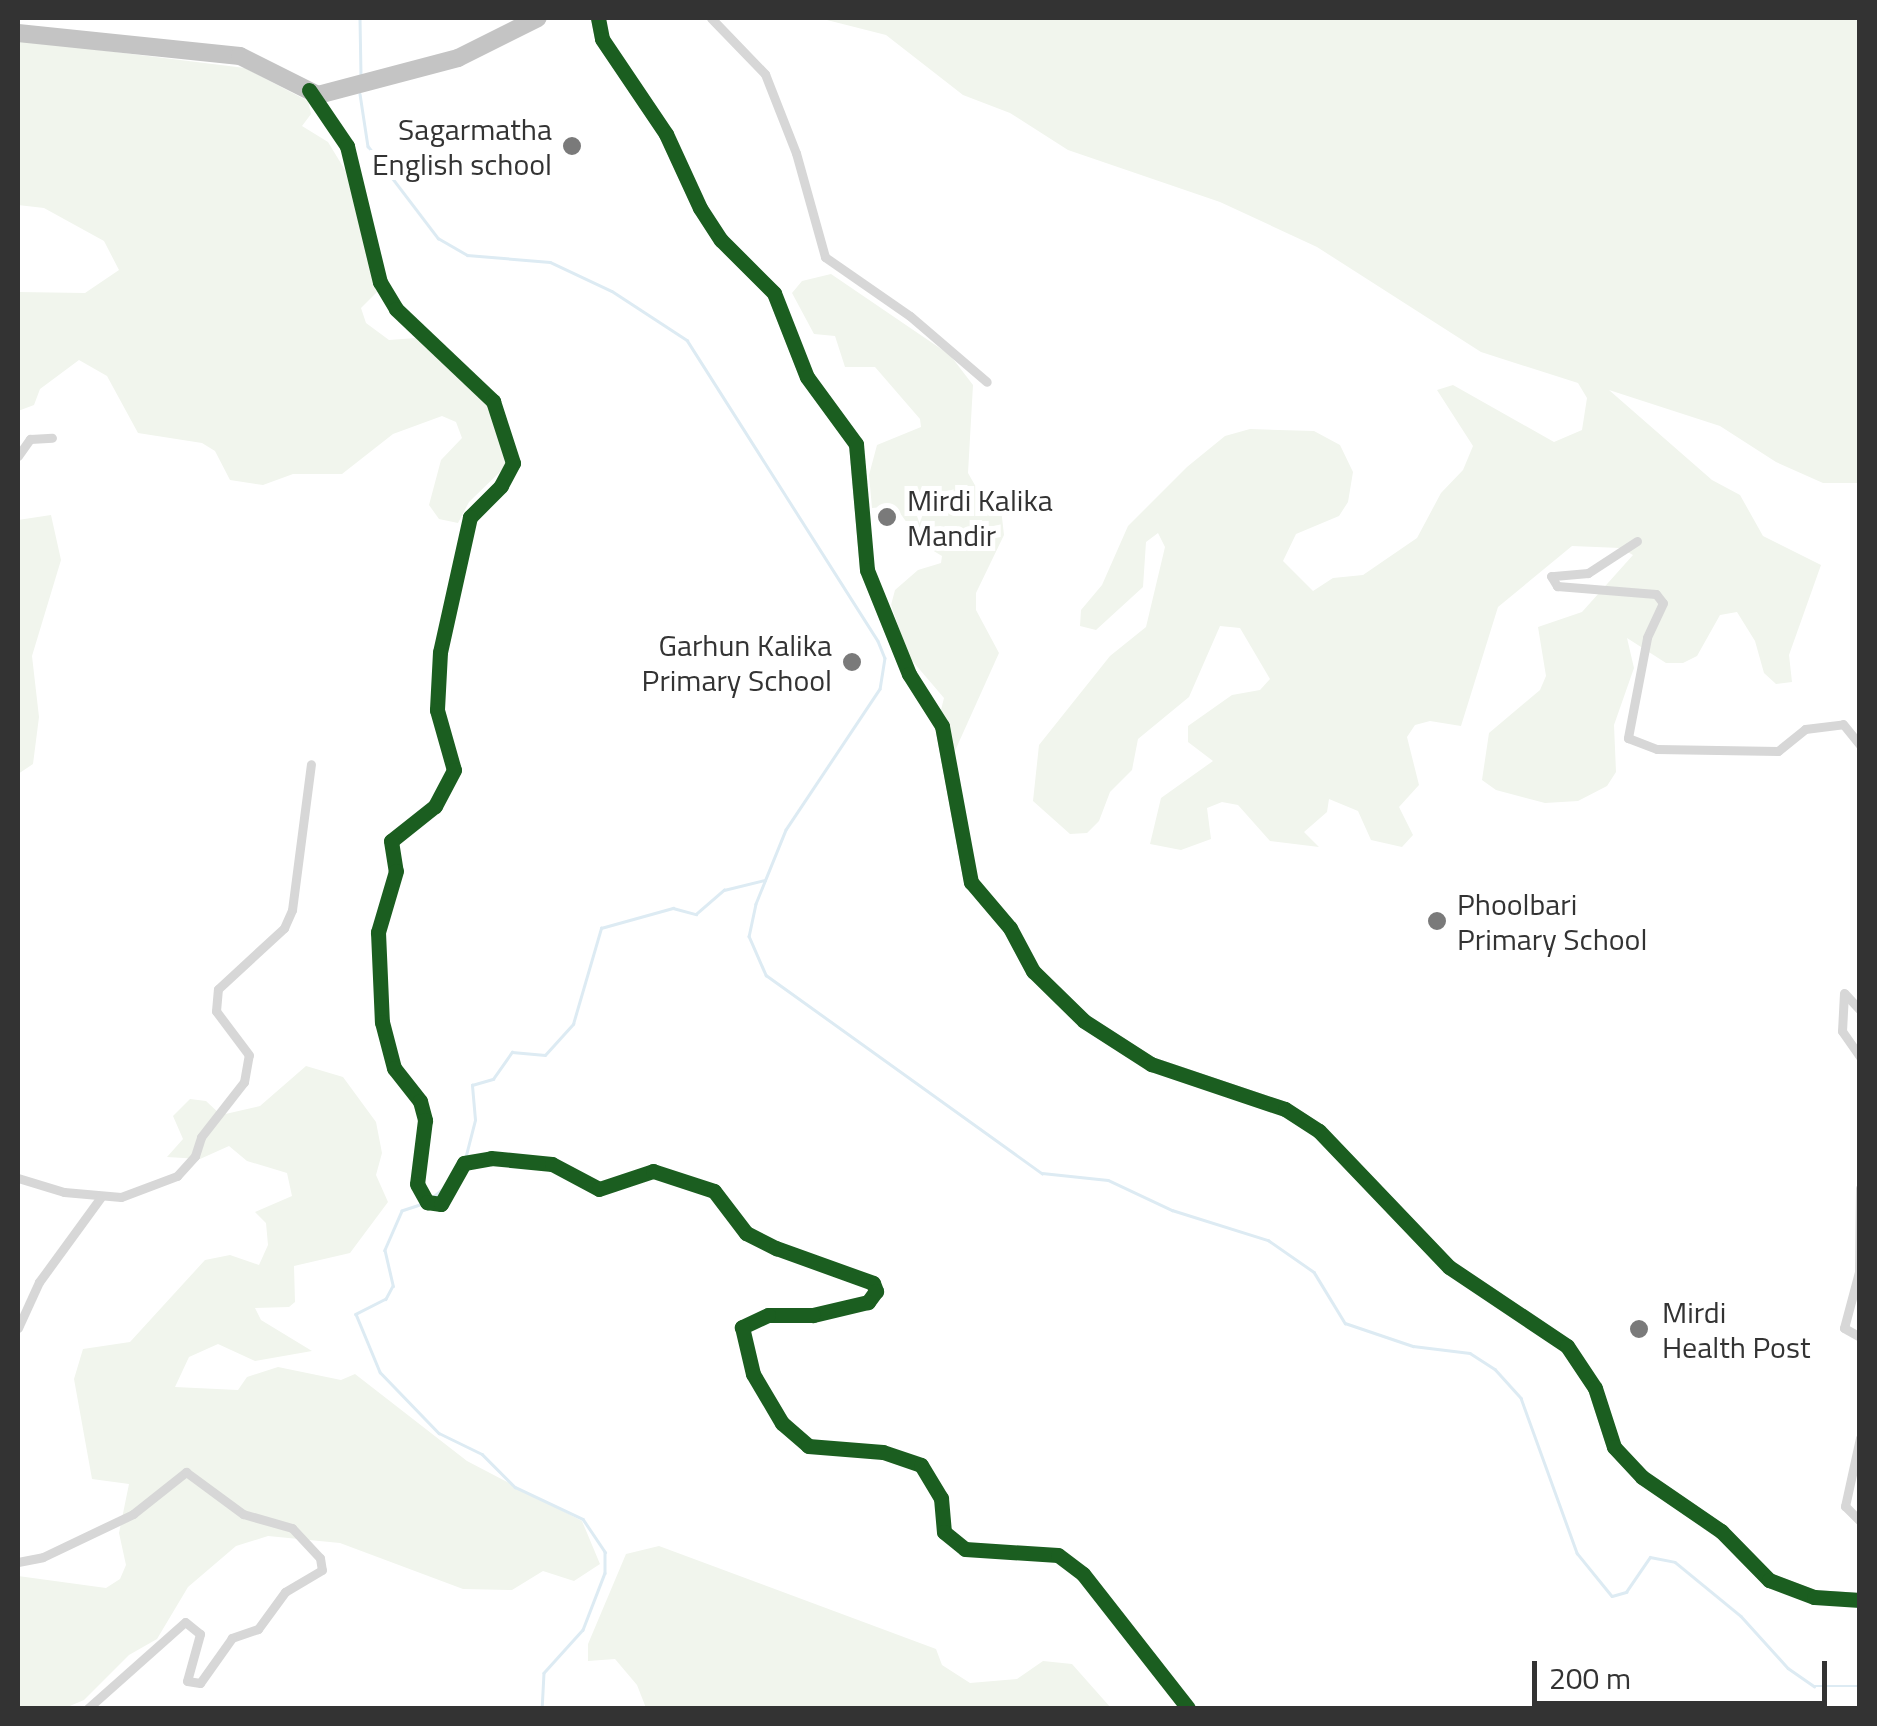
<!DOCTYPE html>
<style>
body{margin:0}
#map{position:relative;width:1877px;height:1726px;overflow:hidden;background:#fff;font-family:"Titillium Web",sans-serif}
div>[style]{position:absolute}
.green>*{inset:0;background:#f1f5ed}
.stream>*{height:2.5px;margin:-1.25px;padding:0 1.25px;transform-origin:1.25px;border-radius:1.25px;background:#ddebf3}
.street>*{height:9px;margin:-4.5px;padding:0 4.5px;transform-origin:4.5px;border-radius:4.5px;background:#d7d7d7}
.secondary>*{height:14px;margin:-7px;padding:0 7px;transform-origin:7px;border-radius:7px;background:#d0d0d0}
.highway>*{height:18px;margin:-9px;padding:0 9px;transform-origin:9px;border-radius:9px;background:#c4c4c4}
.cycleway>*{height:15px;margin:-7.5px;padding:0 7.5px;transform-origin:7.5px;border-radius:7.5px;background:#1b5e20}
.dots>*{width:28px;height:28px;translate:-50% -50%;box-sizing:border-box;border:5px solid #fff;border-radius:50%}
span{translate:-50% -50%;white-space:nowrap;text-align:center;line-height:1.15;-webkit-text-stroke:10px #fff;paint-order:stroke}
.poi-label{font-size:30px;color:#333}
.right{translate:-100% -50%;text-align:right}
.left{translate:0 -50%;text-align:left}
.frame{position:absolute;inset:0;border:20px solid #333;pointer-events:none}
.scale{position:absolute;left:1532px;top:1661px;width:295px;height:45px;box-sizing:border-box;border:5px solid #333;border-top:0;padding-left:12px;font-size:30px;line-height:35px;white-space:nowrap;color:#333;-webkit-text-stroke:8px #fff;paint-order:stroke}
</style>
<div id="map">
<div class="green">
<i style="clip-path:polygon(819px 18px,1859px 18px,1859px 483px,1823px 483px,1776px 462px,1720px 426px,1609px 390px,1712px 480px,1740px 495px,1763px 536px,1821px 565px,1789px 655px,1792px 682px,1776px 684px,1764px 673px,1755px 641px,1737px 612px,1720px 615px,1697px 656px,1683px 663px,1666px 663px,1627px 638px,1634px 668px,1614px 725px,1616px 772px,1607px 786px,1578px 801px,1545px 803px,1496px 790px,1482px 780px,1489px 733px,1540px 690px,1546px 676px,1538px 627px,1582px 612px,1633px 555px,1620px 548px,1572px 546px,1498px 607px,1461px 726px,1430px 721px,1415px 725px,1407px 737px,1419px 785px,1399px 807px,1413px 835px,1402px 847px,1371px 840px,1358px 811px,1329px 799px,1327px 812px,1304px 832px,1319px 847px,1270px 841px,1238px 805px,1222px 802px,1207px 808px,1211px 839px,1181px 850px,1150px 844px,1161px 798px,1213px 761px,1188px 742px,1188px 726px,1232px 695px,1260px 690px,1270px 679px,1240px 628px,1220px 626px,1189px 697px,1138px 739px,1132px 770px,1110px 792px,1099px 821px,1087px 833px,1070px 834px,1033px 801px,1039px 745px,1110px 656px,1146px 627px,1165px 547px,1158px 533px,1146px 542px,1143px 587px,1096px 630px,1080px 626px,1081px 610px,1102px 585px,1128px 526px,1187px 467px,1225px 436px,1250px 429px,1314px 431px,1340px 445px,1353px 472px,1348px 502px,1339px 516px,1296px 534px,1283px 561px,1313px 591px,1333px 578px,1363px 575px,1417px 538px,1441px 493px,1463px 470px,1473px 446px,1437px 390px,1453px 385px,1554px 442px,1582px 430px,1587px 398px,1578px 383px,1481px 352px,1317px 247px,1220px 202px,1068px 150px,1010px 113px,963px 95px,886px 35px)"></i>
<i style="clip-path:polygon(18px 40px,245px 68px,308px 101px,311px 114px,302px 126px,328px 142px,345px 170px,379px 290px,361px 308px,366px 323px,389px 340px,416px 338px,439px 350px,492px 409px,507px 456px,504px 468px,469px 502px,458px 523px,439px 519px,429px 505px,441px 460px,462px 438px,456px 422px,442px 416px,393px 434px,342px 474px,293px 474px,263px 485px,230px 480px,215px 451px,202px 443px,138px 433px,107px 376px,79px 360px,40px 389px,34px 405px,18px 411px,18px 292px,85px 293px,119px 270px,104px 241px,44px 208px,18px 205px)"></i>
<i style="clip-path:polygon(831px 274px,950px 355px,973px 385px,968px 473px,976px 487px,999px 491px,1004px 535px,976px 593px,976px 610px,999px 653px,954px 753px,941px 710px,944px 698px,909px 657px,891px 605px,895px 590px,918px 570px,941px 563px,942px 556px,922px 544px,895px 506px,872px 508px,869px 475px,877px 445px,921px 427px,920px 419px,875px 367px,845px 367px,835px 336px,814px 334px,792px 293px,802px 281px)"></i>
<i style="clip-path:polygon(51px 515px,61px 560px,32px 656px,39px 717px,33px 764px,18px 774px,18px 520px)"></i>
<i style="clip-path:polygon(306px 1066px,343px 1077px,376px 1122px,382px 1153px,376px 1175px,388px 1202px,350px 1253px,294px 1266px,295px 1302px,289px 1307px,255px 1308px,261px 1320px,312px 1351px,255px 1361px,218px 1344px,189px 1357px,175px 1387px,238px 1390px,247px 1377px,278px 1367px,341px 1380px,355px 1374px,467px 1461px,582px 1521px,600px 1564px,574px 1581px,543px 1571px,512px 1590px,463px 1589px,340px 1543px,268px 1536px,236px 1546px,188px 1587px,157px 1639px,129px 1655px,84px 1700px,65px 1708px,18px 1708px,18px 1576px,106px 1588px,120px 1579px,126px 1565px,119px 1533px,129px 1484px,92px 1479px,74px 1379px,83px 1349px,130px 1342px,205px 1260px,230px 1255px,259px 1265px,268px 1245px,266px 1223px,255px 1212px,292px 1196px,287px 1173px,247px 1161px,229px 1146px,200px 1159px,167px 1157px,183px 1139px,173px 1116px,190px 1099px,206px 1101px,221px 1115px,260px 1106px)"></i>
<i style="clip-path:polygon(659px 1546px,936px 1649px,942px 1665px,970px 1683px,1017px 1679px,1043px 1661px,1072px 1664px,1111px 1708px,646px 1708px,637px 1685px,615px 1659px,588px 1661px,588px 1644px,626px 1554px)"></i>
</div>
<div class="stream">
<i style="left:360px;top:18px;width:58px;rotate:89deg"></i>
<i style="left:360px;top:94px;width:53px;rotate:81.3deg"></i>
<i style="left:368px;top:146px;width:116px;rotate:52.7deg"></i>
<i style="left:438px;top:238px;width:34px;rotate:30deg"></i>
<i style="left:467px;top:255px;width:83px;rotate:4.8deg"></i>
<i style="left:550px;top:262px;width:68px;rotate:25.1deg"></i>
<i style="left:612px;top:291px;width:90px;rotate:33.2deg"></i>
<i style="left:687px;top:340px;width:356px;rotate:57.6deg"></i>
<i style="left:878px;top:641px;width:18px;rotate:68deg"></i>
<i style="left:885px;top:658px;width:31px;rotate:99deg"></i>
<i style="left:880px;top:689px;width:169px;rotate:123.7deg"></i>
<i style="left:786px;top:830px;width:80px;rotate:112.1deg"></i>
<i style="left:756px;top:904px;width:33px;rotate:102deg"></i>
<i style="left:749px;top:936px;width:43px;rotate:66.4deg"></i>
<i style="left:766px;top:975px;width:340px;rotate:35.7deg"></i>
<i style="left:1042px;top:1173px;width:66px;rotate:6.1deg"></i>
<i style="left:1108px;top:1180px;width:71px;rotate:25.1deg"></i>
<i style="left:1172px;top:1210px;width:101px;rotate:17.4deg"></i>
<i style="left:1268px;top:1240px;width:56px;rotate:34.8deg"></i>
<i style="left:1314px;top:1272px;width:60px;rotate:58.7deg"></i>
<i style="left:1345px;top:1323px;width:72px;rotate:18.7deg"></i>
<i style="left:1413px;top:1346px;width:57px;rotate:7deg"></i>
<i style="left:1470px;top:1353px;width:30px;rotate:33deg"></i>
<i style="left:1495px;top:1369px;width:39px;rotate:48deg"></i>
<i style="left:1521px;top:1398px;width:165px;rotate:70.1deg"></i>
<i style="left:1577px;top:1553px;width:55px;rotate:50.9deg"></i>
<i style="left:1612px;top:1596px;width:15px;rotate:-16deg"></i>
<i style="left:1626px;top:1592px;width:42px;rotate:-55.6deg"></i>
<i style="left:1650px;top:1557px;width:25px;rotate:11deg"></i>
<i style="left:1675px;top:1562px;width:85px;rotate:39.3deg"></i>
<i style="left:1741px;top:1616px;width:70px;rotate:47.9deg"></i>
<i style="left:1788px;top:1668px;width:32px;rotate:35deg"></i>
<i style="left:1814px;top:1686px;width:46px"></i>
<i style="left:465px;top:1159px;width:40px;rotate:-75.6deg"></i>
<i style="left:475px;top:1120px;width:35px;rotate:-95deg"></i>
<i style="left:472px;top:1085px;width:22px;rotate:-16deg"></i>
<i style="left:493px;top:1079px;width:33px;rotate:-55deg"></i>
<i style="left:512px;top:1052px;width:33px;rotate:5deg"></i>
<i style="left:545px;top:1055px;width:42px;rotate:-47.9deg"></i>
<i style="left:573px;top:1024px;width:100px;rotate:-73.7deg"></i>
<i style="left:601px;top:928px;width:75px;rotate:-15.5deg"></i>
<i style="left:673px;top:908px;width:24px;rotate:15deg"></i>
<i style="left:696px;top:914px;width:37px;rotate:-41deg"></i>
<i style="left:724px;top:890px;width:42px;rotate:-13.7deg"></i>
<i style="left:429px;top:1200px;width:22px;rotate:-39deg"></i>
<i style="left:423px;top:1204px;width:22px;rotate:162deg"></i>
<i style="left:402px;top:1211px;width:43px;rotate:113.6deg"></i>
<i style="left:385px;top:1250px;width:37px;rotate:77deg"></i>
<i style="left:393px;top:1286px;width:15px;rotate:118deg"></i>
<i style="left:386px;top:1299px;width:34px;rotate:153deg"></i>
<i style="left:356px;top:1314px;width:63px;rotate:67.5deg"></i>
<i style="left:380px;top:1372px;width:85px;rotate:46deg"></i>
<i style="left:439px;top:1433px;width:48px;rotate:26deg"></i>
<i style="left:482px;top:1454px;width:47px;rotate:45deg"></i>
<i style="left:515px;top:1487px;width:75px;rotate:25.2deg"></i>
<i style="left:583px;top:1519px;width:40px;rotate:56deg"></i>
<i style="left:605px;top:1552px;width:21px;rotate:90deg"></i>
<i style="left:605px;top:1573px;width:61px;rotate:111.1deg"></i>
<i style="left:583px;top:1630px;width:58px;rotate:132.2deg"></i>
<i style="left:544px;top:1673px;width:35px;rotate:93deg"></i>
</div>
<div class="street">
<i style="left:711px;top:18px;width:78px;rotate:46deg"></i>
<i style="left:765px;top:74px;width:85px;rotate:68.6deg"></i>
<i style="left:796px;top:153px;width:108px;rotate:74.4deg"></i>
<i style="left:825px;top:257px;width:103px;rotate:34.8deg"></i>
<i style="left:910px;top:316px;width:101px;rotate:40.6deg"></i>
<i style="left:313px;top:96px;width:60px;rotate:55.8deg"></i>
<i style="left:347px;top:146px;width:140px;rotate:76.4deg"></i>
<i style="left:380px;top:282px;width:31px;rotate:59deg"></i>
<i style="left:396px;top:309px;width:134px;rotate:43.5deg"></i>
<i style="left:493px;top:401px;width:65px;rotate:72.1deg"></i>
<i style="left:513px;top:463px;width:26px;rotate:118deg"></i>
<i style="left:501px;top:486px;width:44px;rotate:135deg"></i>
<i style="left:470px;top:517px;width:138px;rotate:102.5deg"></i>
<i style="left:440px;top:652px;width:58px;rotate:93deg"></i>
<i style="left:437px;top:710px;width:62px;rotate:74.2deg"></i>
<i style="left:454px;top:770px;width:41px;rotate:117.8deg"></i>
<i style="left:435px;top:806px;width:56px;rotate:141.5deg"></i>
<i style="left:391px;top:841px;width:30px;rotate:81deg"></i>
<i style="left:396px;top:871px;width:64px;rotate:106.4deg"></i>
<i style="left:378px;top:932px;width:90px;rotate:87.5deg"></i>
<i style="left:382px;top:1022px;width:48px;rotate:75.4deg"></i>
<i style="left:394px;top:1068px;width:42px;rotate:51.8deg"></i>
<i style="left:420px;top:1101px;width:20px;rotate:75deg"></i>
<i style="left:425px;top:1120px;width:64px;rotate:97.1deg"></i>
<i style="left:417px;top:1184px;width:21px;rotate:61deg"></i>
<i style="left:427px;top:1202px;width:14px;rotate:8deg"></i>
<i style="left:441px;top:1204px;width:47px;rotate:-60.7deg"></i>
<i style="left:464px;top:1163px;width:27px;rotate:-10deg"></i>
<i style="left:491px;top:1158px;width:61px;rotate:5.6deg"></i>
<i style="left:552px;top:1164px;width:53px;rotate:28deg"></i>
<i style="left:599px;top:1189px;width:57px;rotate:-18.4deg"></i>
<i style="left:653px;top:1171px;width:64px;rotate:18.2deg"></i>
<i style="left:714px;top:1191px;width:53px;rotate:52.7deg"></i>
<i style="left:746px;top:1233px;width:34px;rotate:27deg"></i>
<i style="left:776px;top:1248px;width:103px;rotate:19.8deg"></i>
<i style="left:873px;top:1283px;width:9px;rotate:69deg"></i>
<i style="left:876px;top:1291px;width:14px;rotate:126deg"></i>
<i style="left:868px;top:1302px;width:57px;rotate:166.7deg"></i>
<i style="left:813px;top:1315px;width:45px;rotate:180deg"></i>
<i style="left:768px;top:1315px;width:29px;rotate:155deg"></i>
<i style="left:742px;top:1327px;width:48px;rotate:76.8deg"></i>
<i style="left:753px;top:1374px;width:57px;rotate:59.4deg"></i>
<i style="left:782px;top:1423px;width:35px;rotate:41deg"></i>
<i style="left:808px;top:1446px;width:75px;rotate:4.6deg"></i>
<i style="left:883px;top:1452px;width:40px;rotate:18.9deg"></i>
<i style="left:921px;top:1465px;width:39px;rotate:59deg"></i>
<i style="left:941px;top:1498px;width:34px;rotate:85deg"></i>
<i style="left:944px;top:1532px;width:27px;rotate:39deg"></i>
<i style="left:965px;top:1549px;width:93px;rotate:3.7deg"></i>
<i style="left:1058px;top:1555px;width:31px;rotate:37deg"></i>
<i style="left:1083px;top:1574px;width:170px;rotate:51.9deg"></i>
<i style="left:18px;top:456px;width:21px;rotate:-55deg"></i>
<i style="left:30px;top:439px;width:22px;rotate:-3deg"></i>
<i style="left:1637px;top:541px;width:59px;rotate:146.9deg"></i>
<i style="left:1588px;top:573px;width:37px;rotate:175deg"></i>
<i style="left:1551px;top:576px;width:12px;rotate:59deg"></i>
<i style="left:1557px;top:586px;width:99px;rotate:4.6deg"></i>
<i style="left:1656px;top:594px;width:11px;rotate:52deg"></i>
<i style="left:1663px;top:603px;width:38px;rotate:115deg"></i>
<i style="left:1647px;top:638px;width:102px;rotate:100.8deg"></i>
<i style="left:1628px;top:738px;width:31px;rotate:21deg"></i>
<i style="left:1657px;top:749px;width:121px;rotate:0.9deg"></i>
<i style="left:1778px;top:751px;width:35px;rotate:-39deg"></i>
<i style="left:1805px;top:729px;width:38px;rotate:-7deg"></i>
<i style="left:1843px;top:724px;width:27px;rotate:51deg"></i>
<i style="left:1860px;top:1010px;width:23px;rotate:-133deg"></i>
<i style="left:1844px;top:993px;width:38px;rotate:93deg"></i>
<i style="left:1842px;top:1031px;width:32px;rotate:55deg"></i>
<i style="left:18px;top:1178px;width:48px;rotate:16.9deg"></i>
<i style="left:64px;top:1192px;width:57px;rotate:5deg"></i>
<i style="left:121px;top:1197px;width:60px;rotate:-20.6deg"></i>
<i style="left:177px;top:1176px;width:27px;rotate:-48deg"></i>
<i style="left:195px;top:1156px;width:20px;rotate:-72deg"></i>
<i style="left:201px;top:1137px;width:70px;rotate:-52deg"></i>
<i style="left:244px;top:1082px;width:27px;rotate:-80deg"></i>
<i style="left:249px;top:1055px;width:55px;rotate:-126.9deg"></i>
<i style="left:216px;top:1011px;width:22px;rotate:-85deg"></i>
<i style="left:218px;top:989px;width:90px;rotate:-42.7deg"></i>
<i style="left:284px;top:928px;width:20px;rotate:-66deg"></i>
<i style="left:292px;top:910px;width:147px;rotate:-82.6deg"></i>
<i style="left:1860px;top:1188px;width:84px;rotate:90.7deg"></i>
<i style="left:1859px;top:1272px;width:58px;rotate:105deg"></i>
<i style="left:1844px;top:1328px;width:18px;rotate:29deg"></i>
<i style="left:18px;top:1328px;width:51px;rotate:-65.5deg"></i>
<i style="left:39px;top:1282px;width:105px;rotate:-53.9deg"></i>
<i style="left:1860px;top:1438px;width:70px;rotate:102.4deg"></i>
<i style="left:1845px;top:1506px;width:21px;rotate:45deg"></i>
<i style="left:18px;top:1562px;width:25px;rotate:-11deg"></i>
<i style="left:43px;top:1557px;width:100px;rotate:-25.5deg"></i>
<i style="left:133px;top:1514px;width:68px;rotate:-38.4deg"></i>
<i style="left:186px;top:1472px;width:71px;rotate:36.4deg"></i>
<i style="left:243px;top:1514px;width:51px;rotate:15.9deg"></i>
<i style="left:292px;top:1528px;width:41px;rotate:47deg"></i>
<i style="left:320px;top:1558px;width:12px;rotate:81deg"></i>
<i style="left:322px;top:1570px;width:43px;rotate:149.3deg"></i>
<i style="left:285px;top:1592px;width:46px;rotate:126.1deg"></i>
<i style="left:258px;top:1629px;width:28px;rotate:161deg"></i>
<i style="left:232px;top:1638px;width:55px;rotate:125.4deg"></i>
<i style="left:200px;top:1683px;width:13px;rotate:-171deg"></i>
<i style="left:187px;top:1681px;width:49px;rotate:-74.5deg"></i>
<i style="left:200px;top:1634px;width:19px;rotate:-141deg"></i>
<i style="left:185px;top:1622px;width:130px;rotate:138.4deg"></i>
</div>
<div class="secondary">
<i style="left:598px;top:18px;width:21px;rotate:79deg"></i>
<i style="left:602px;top:39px;width:115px;rotate:56deg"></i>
<i style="left:666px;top:134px;width:81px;rotate:65.3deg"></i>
<i style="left:700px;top:208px;width:38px;rotate:57deg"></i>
<i style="left:721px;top:240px;width:75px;rotate:45deg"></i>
<i style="left:774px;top:293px;width:90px;rotate:68.6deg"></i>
<i style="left:807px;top:377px;width:83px;rotate:53.8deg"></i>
<i style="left:856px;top:444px;width:126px;rotate:85deg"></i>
<i style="left:867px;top:570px;width:112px;rotate:68deg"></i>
<i style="left:909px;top:674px;width:62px;rotate:57.6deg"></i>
<i style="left:942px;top:726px;width:159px;rotate:79.5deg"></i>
<i style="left:971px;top:882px;width:60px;rotate:49.7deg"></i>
<i style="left:1010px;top:928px;width:49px;rotate:61.9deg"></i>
<i style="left:1033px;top:971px;width:71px;rotate:44.4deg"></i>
<i style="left:1084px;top:1021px;width:80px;rotate:32.7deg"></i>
<i style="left:1151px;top:1064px;width:141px;rotate:18.6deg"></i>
<i style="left:1285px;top:1109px;width:40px;rotate:32.9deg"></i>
<i style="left:1319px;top:1131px;width:188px;rotate:46.3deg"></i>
<i style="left:1449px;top:1267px;width:142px;rotate:33.8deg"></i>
<i style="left:1567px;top:1346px;width:50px;rotate:56.3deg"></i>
<i style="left:1595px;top:1388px;width:62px;rotate:72.1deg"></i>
<i style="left:1614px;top:1447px;width:41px;rotate:47deg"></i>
<i style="left:1642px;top:1477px;width:96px;rotate:34.4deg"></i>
<i style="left:1721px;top:1531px;width:69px;rotate:45.6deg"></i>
<i style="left:1769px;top:1580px;width:48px;rotate:20.7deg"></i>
<i style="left:1814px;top:1597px;width:46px;rotate:3.7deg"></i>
</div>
<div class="highway">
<i style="left:18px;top:33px;width:223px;rotate:5.9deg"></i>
<i style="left:240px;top:56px;width:87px;rotate:26.6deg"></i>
<i style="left:318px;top:95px;width:145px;rotate:-14.8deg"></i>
<i style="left:458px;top:58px;width:89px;rotate:-26.6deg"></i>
</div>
<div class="cycleway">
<i style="left:598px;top:18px;width:21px;rotate:79deg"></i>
<i style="left:602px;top:39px;width:115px;rotate:56deg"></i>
<i style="left:666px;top:134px;width:81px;rotate:65.3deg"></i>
<i style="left:700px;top:208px;width:38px;rotate:57deg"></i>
<i style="left:721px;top:240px;width:75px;rotate:45deg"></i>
<i style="left:774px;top:293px;width:90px;rotate:68.6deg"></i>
<i style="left:807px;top:377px;width:83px;rotate:53.8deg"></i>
<i style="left:856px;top:444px;width:126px;rotate:85deg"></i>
<i style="left:867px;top:570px;width:112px;rotate:68deg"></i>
<i style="left:909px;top:674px;width:62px;rotate:57.6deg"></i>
<i style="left:942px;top:726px;width:159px;rotate:79.5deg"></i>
<i style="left:971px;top:882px;width:60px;rotate:49.7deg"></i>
<i style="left:1010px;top:928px;width:49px;rotate:61.9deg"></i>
<i style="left:1033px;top:971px;width:71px;rotate:44.4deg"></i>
<i style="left:1084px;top:1021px;width:80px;rotate:32.7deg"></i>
<i style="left:1151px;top:1064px;width:141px;rotate:18.6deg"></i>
<i style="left:1285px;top:1109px;width:40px;rotate:32.9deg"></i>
<i style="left:1319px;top:1131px;width:188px;rotate:46.3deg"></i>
<i style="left:1449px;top:1267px;width:142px;rotate:33.8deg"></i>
<i style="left:1567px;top:1346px;width:50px;rotate:56.3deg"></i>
<i style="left:1595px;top:1388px;width:62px;rotate:72.1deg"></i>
<i style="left:1614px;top:1447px;width:41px;rotate:47deg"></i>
<i style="left:1642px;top:1477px;width:96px;rotate:34.4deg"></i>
<i style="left:1721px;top:1531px;width:69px;rotate:45.6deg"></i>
<i style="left:1769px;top:1580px;width:48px;rotate:20.7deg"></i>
<i style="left:1814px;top:1597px;width:46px;rotate:3.7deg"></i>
<i style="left:309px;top:90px;width:68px;rotate:55.8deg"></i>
<i style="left:347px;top:146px;width:140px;rotate:76.4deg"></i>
<i style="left:380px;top:282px;width:31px;rotate:59deg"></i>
<i style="left:396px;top:309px;width:134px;rotate:43.5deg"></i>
<i style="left:493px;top:401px;width:65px;rotate:72.1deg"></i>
<i style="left:513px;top:463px;width:26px;rotate:118deg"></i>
<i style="left:501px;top:486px;width:44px;rotate:135deg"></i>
<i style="left:470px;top:517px;width:138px;rotate:102.5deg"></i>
<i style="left:440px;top:652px;width:58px;rotate:93deg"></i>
<i style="left:437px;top:710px;width:62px;rotate:74.2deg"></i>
<i style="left:454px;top:770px;width:41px;rotate:117.8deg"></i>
<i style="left:435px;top:806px;width:56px;rotate:141.5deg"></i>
<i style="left:391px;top:841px;width:30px;rotate:81deg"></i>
<i style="left:396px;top:871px;width:64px;rotate:106.4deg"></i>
<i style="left:378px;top:932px;width:90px;rotate:87.5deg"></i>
<i style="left:382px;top:1022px;width:48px;rotate:75.4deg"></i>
<i style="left:394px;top:1068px;width:42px;rotate:51.8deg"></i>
<i style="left:420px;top:1101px;width:20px;rotate:75deg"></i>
<i style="left:425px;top:1120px;width:64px;rotate:97.1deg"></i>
<i style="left:417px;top:1184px;width:21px;rotate:61deg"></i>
<i style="left:427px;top:1202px;width:14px;rotate:8deg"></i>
<i style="left:441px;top:1204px;width:47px;rotate:-60.7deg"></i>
<i style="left:464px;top:1163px;width:27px;rotate:-10deg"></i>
<i style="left:491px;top:1158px;width:61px;rotate:5.6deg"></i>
<i style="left:552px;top:1164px;width:53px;rotate:28deg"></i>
<i style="left:599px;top:1189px;width:57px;rotate:-18.4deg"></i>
<i style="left:653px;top:1171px;width:64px;rotate:18.2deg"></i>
<i style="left:714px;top:1191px;width:53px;rotate:52.7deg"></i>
<i style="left:746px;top:1233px;width:34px;rotate:27deg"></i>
<i style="left:776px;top:1248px;width:103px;rotate:19.8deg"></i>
<i style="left:873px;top:1283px;width:9px;rotate:69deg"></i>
<i style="left:876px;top:1291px;width:14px;rotate:126deg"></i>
<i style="left:868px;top:1302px;width:57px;rotate:166.7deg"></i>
<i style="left:813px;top:1315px;width:45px;rotate:180deg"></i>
<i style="left:768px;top:1315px;width:29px;rotate:155deg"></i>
<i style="left:742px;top:1327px;width:48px;rotate:76.8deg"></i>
<i style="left:753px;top:1374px;width:57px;rotate:59.4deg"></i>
<i style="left:782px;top:1423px;width:35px;rotate:41deg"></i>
<i style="left:808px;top:1446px;width:75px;rotate:4.6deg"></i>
<i style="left:883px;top:1452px;width:40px;rotate:18.9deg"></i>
<i style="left:921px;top:1465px;width:39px;rotate:59deg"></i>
<i style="left:941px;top:1498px;width:34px;rotate:85deg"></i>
<i style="left:944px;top:1532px;width:27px;rotate:39deg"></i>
<i style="left:965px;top:1549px;width:93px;rotate:3.7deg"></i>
<i style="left:1058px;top:1555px;width:31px;rotate:37deg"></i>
<i style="left:1083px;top:1574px;width:170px;rotate:51.9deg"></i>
</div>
<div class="dots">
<i style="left:572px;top:146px;background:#7a7a7a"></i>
<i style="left:887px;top:517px;background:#7a7a7a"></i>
<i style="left:852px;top:662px;background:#7a7a7a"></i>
<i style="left:1437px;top:921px;background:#7a7a7a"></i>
<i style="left:1639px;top:1329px;background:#7a7a7a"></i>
</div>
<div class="poi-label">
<span class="right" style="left:552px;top:146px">Sagarmatha<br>English school</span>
<span class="left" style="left:907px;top:517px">Mirdi Kalika<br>Mandir</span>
<span class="right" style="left:832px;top:662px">Garhun Kalika<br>Primary School</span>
<span class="left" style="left:1457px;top:921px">Phoolbari<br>Primary School</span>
<span class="left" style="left:1662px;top:1329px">Mirdi<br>Health Post</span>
</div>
<div class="frame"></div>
<div class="scale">200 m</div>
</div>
